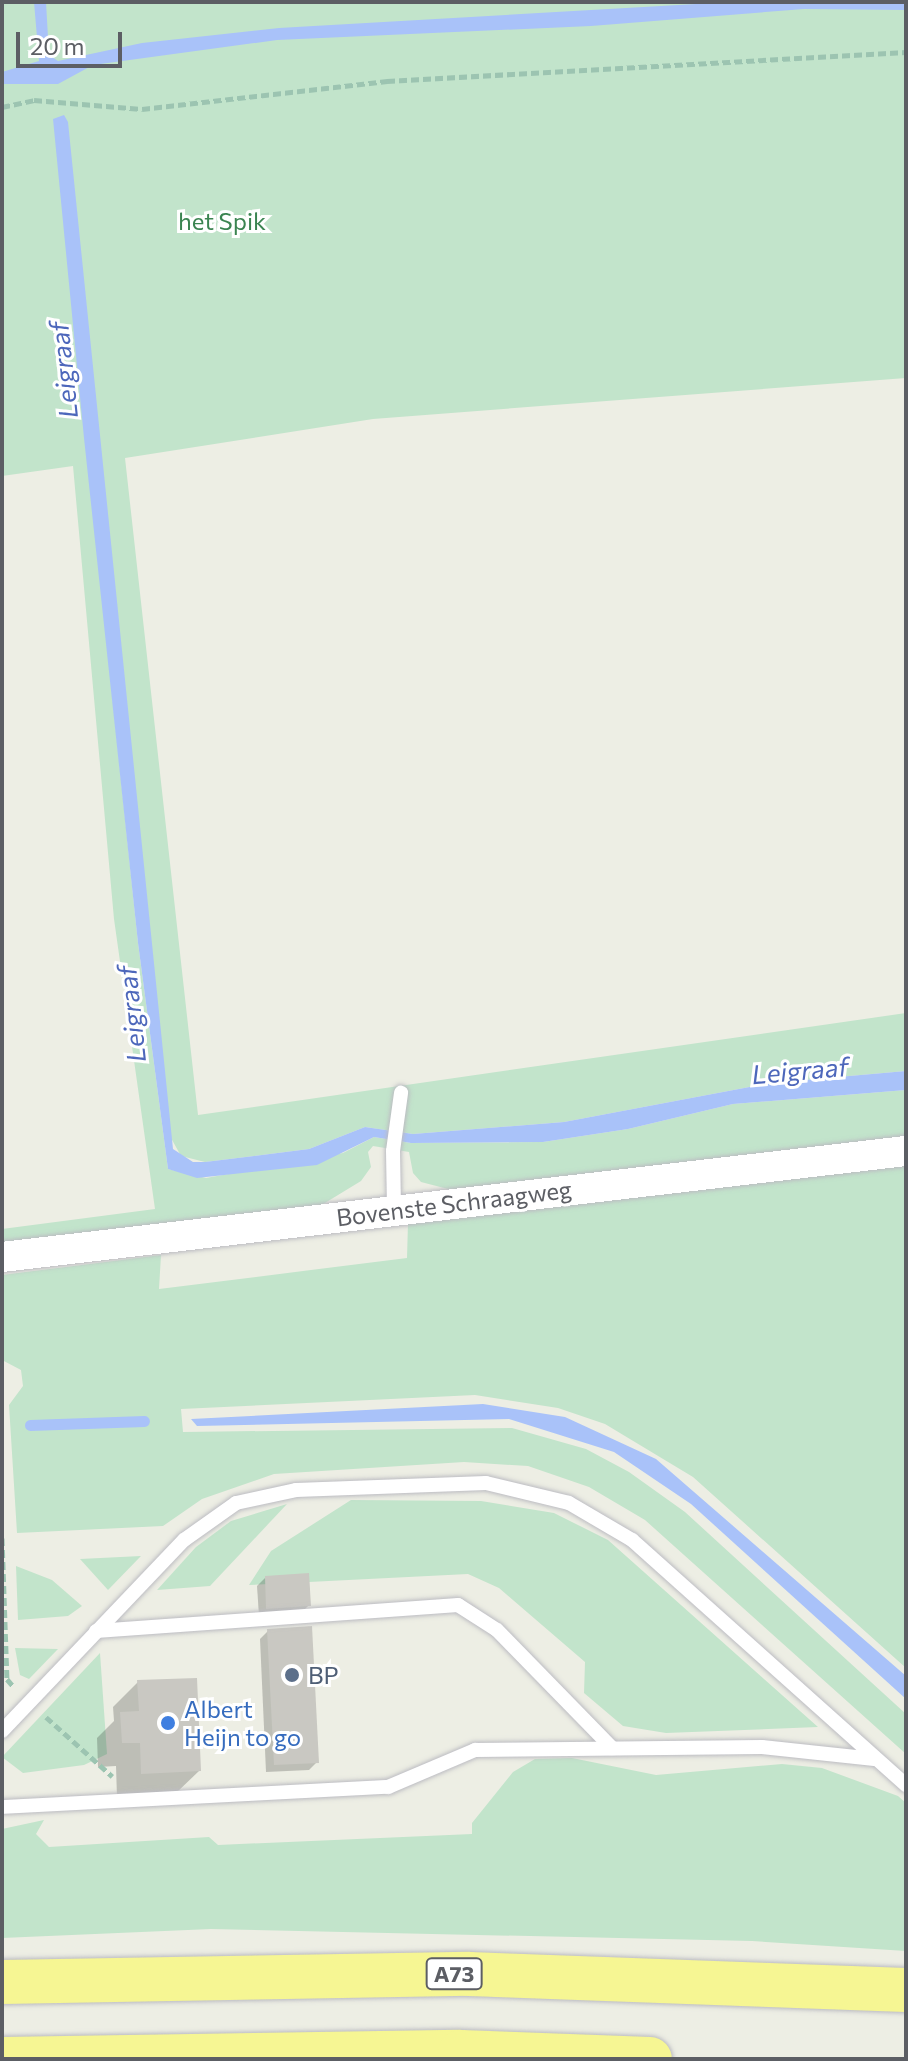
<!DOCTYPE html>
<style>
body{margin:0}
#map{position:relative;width:908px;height:2061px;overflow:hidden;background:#edeee4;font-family:Commissioner,sans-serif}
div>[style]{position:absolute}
.green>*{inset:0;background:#c2e4cb}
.water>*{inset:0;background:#a9c2f9}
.shadow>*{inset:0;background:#0003}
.stream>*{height:11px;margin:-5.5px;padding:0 5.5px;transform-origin:5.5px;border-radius:5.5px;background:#a9c2f9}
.building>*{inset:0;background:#c9c8c2}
.path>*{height:5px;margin-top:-2.5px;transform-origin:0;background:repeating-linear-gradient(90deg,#9cc4b1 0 8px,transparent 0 12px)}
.roads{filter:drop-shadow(0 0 2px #bcbcc2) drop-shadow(0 0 2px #bcbcc2)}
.lane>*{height:14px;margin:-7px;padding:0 7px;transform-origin:7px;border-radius:7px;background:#fff}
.street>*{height:30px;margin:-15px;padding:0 15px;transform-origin:15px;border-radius:15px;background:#fff}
.highway>*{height:44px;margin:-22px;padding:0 22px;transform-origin:22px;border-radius:22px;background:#f6f693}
.dots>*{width:22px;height:22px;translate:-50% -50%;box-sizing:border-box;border:4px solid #fff;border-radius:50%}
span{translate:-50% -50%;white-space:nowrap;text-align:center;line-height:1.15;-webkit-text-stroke:6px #fff;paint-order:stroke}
.shield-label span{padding:2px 6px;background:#fff;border:2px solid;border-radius:6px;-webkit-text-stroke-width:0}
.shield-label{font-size:22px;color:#5c5e64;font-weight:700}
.park-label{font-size:24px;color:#3b8451}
.street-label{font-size:24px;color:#5c5e64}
.service-label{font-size:24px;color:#4e5e75}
.left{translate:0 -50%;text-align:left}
.shop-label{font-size:24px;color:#366cbe}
.water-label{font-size:26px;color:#4d67bb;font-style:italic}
.frame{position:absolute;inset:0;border:4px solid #5c5e64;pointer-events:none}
.scale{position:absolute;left:16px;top:32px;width:106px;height:36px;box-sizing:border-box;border:4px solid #5c5e64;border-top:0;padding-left:10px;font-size:24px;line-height:28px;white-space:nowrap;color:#5c5e64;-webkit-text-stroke:6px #fff;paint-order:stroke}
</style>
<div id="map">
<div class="green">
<i style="clip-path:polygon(2px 2px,906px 2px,906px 378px,373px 419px,125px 458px,198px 1115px,906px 1013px,906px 1071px,770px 1083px,564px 1122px,413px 1134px,365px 1127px,309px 1149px,205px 1162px,181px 1156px,171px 1138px,120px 638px,88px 463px,138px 943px,168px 1169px,206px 1178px,343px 1153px,374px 1137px,411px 1143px,543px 1142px,628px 1129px,733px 1104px,906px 1090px,906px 1136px,452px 1190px,421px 1182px,413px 1173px,409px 1152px,373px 1146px,368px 1152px,371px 1167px,361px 1181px,320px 1206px,2px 1243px,2px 1229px,155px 1209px,114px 919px,73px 466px,2px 476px)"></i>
<i style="clip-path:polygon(906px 1165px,906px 1668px,693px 1477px,605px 1424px,558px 1408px,475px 1395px,181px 1409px,183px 1432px,512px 1428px,586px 1449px,629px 1472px,685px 1512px,906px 1714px,906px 1754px,645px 1520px,589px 1487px,528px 1466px,464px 1462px,274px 1474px,202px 1499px,163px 1526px,17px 1533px,9px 1405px,23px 1386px,21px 1370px,2px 1360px,2px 1275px,161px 1255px,159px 1289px,407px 1258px,408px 1223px)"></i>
<i style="clip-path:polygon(351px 1500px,481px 1501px,554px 1513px,608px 1540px,818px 1727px,666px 1733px,623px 1726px,584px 1693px,585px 1662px,499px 1588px,468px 1574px,249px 1585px,271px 1551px)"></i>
<i style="clip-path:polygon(287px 1504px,210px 1586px,157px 1590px,196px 1547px,231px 1521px)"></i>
<i style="clip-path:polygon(141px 1556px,108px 1590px,80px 1559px)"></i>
<i style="clip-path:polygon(16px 1566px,52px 1580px,82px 1606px,68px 1616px,18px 1620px)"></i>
<i style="clip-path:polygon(15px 1648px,58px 1649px,29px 1679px,20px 1675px)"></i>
<i style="clip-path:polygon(100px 1653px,107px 1754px,84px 1765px,23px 1773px,2px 1757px)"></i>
<i style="clip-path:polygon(572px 1758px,656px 1775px,782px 1764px,822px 1768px,898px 1796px,906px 1803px,906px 1951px,752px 1941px,211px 1929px,2px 1938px,2px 1829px,44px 1820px,36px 1834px,49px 1847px,209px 1837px,218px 1845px,472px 1834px,472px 1823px,513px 1772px,535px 1759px)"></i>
</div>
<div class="water">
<i style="clip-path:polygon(34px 2px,46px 2px,49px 55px,58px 61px,142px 43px,279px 28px,731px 2px,906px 2px,906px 10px,804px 9px,591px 26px,277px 40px,93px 65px,58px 84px,2px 84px,2px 72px,39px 61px)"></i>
<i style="clip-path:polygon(64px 115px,68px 122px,173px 1149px,193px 1162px,205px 1162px,309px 1149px,365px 1127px,413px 1134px,564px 1122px,770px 1083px,906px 1071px,906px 1090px,733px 1104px,628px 1129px,543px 1142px,411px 1143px,374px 1137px,317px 1165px,197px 1178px,168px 1169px,138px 943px,84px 438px,53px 119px)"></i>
<i style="clip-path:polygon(483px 1404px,565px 1417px,656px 1459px,906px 1676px,906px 1699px,691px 1504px,614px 1452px,509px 1419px,197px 1426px,191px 1419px)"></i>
</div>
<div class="shadow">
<i style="clip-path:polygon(265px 1578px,309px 1605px,301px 1613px,259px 1616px,257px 1586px)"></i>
<i style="clip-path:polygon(268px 1631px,317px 1762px,309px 1770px,266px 1772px,260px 1639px)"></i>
<i style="clip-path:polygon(138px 1682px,199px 1771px,174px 1795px,117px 1798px,116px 1766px,98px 1767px,97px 1738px,114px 1721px,113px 1707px)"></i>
</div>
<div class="stream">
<i style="left:30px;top:1425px;width:114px;rotate:-2deg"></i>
</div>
<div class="building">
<i style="clip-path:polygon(309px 1573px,311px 1606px,266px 1609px,265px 1576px)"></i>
<i style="clip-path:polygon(312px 1626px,319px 1763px,274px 1765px,267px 1629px)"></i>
<i style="clip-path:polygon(197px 1678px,201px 1771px,141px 1774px,140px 1743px,122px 1743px,120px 1712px,139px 1711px,137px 1680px)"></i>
</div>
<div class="path">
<i style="left:2px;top:107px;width:33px;rotate:-12deg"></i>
<i style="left:34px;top:100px;width:108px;rotate:4.8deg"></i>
<i style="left:142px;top:109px;width:247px;rotate:-6.5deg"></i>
<i style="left:387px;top:81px;width:520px;rotate:-3.2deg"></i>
<i style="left:2px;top:1538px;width:141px;rotate:88deg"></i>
<i style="left:7px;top:1679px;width:9px;rotate:49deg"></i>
<i style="left:46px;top:1717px;width:89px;rotate:41.8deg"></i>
</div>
<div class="roads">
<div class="lane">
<i style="left:394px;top:1208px;width:57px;rotate:-91deg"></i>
<i style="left:393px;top:1151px;width:59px;rotate:-82.1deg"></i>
<i style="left:96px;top:1631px;width:363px;rotate:-4.1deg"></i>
<i style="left:458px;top:1605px;width:46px;rotate:32.7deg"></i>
<i style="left:497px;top:1630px;width:165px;rotate:45.7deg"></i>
<i style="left:2px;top:1731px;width:264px;rotate:-46.4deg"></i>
<i style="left:184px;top:1540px;width:64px;rotate:-35.4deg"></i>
<i style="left:236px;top:1503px;width:61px;rotate:-12.2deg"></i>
<i style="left:296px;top:1490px;width:190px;rotate:-2.1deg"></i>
<i style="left:486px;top:1483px;width:85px;rotate:13.5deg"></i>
<i style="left:569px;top:1503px;width:73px;rotate:30.4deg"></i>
<i style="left:632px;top:1540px;width:368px;rotate:41.8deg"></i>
<i style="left:2px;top:1807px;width:387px;rotate:-3deg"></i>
<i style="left:388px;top:1787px;width:95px;rotate:-23deg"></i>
<i style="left:475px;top:1750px;width:287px;rotate:-0.6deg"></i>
<i style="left:762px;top:1747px;width:113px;rotate:6.1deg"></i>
</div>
<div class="street">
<i style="left:2px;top:1257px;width:910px;rotate:-6.69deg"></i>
</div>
<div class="highway">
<i style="left:2px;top:1982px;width:467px;rotate:-1deg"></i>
<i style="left:469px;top:1974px;width:437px;rotate:2.1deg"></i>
<i style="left:2px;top:2059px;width:458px;rotate:-0.9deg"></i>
<i style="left:460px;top:2052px;width:190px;rotate:2.1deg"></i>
</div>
</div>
<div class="dots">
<i style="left:292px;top:1675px;background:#5c6f8a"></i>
<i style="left:168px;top:1723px;background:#3f7fe0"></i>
</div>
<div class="shield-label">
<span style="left:454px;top:1974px">A73</span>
</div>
<div class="park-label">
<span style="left:222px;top:221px">het Spik</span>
</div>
<div class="street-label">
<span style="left:454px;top:1203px;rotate:-7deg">Bovenste Schraagweg</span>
</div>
<div class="service-label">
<span class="left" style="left:308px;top:1675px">BP</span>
</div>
<div class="shop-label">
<span class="left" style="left:184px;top:1723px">Albert<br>Heijn to go</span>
</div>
<div class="water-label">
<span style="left:63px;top:370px;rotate:-96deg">Leigraaf</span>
<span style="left:131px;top:1014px;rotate:-96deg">Leigraaf</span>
<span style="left:800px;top:1070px;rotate:-5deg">Leigraaf</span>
</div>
<div class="frame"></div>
<div class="scale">20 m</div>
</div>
